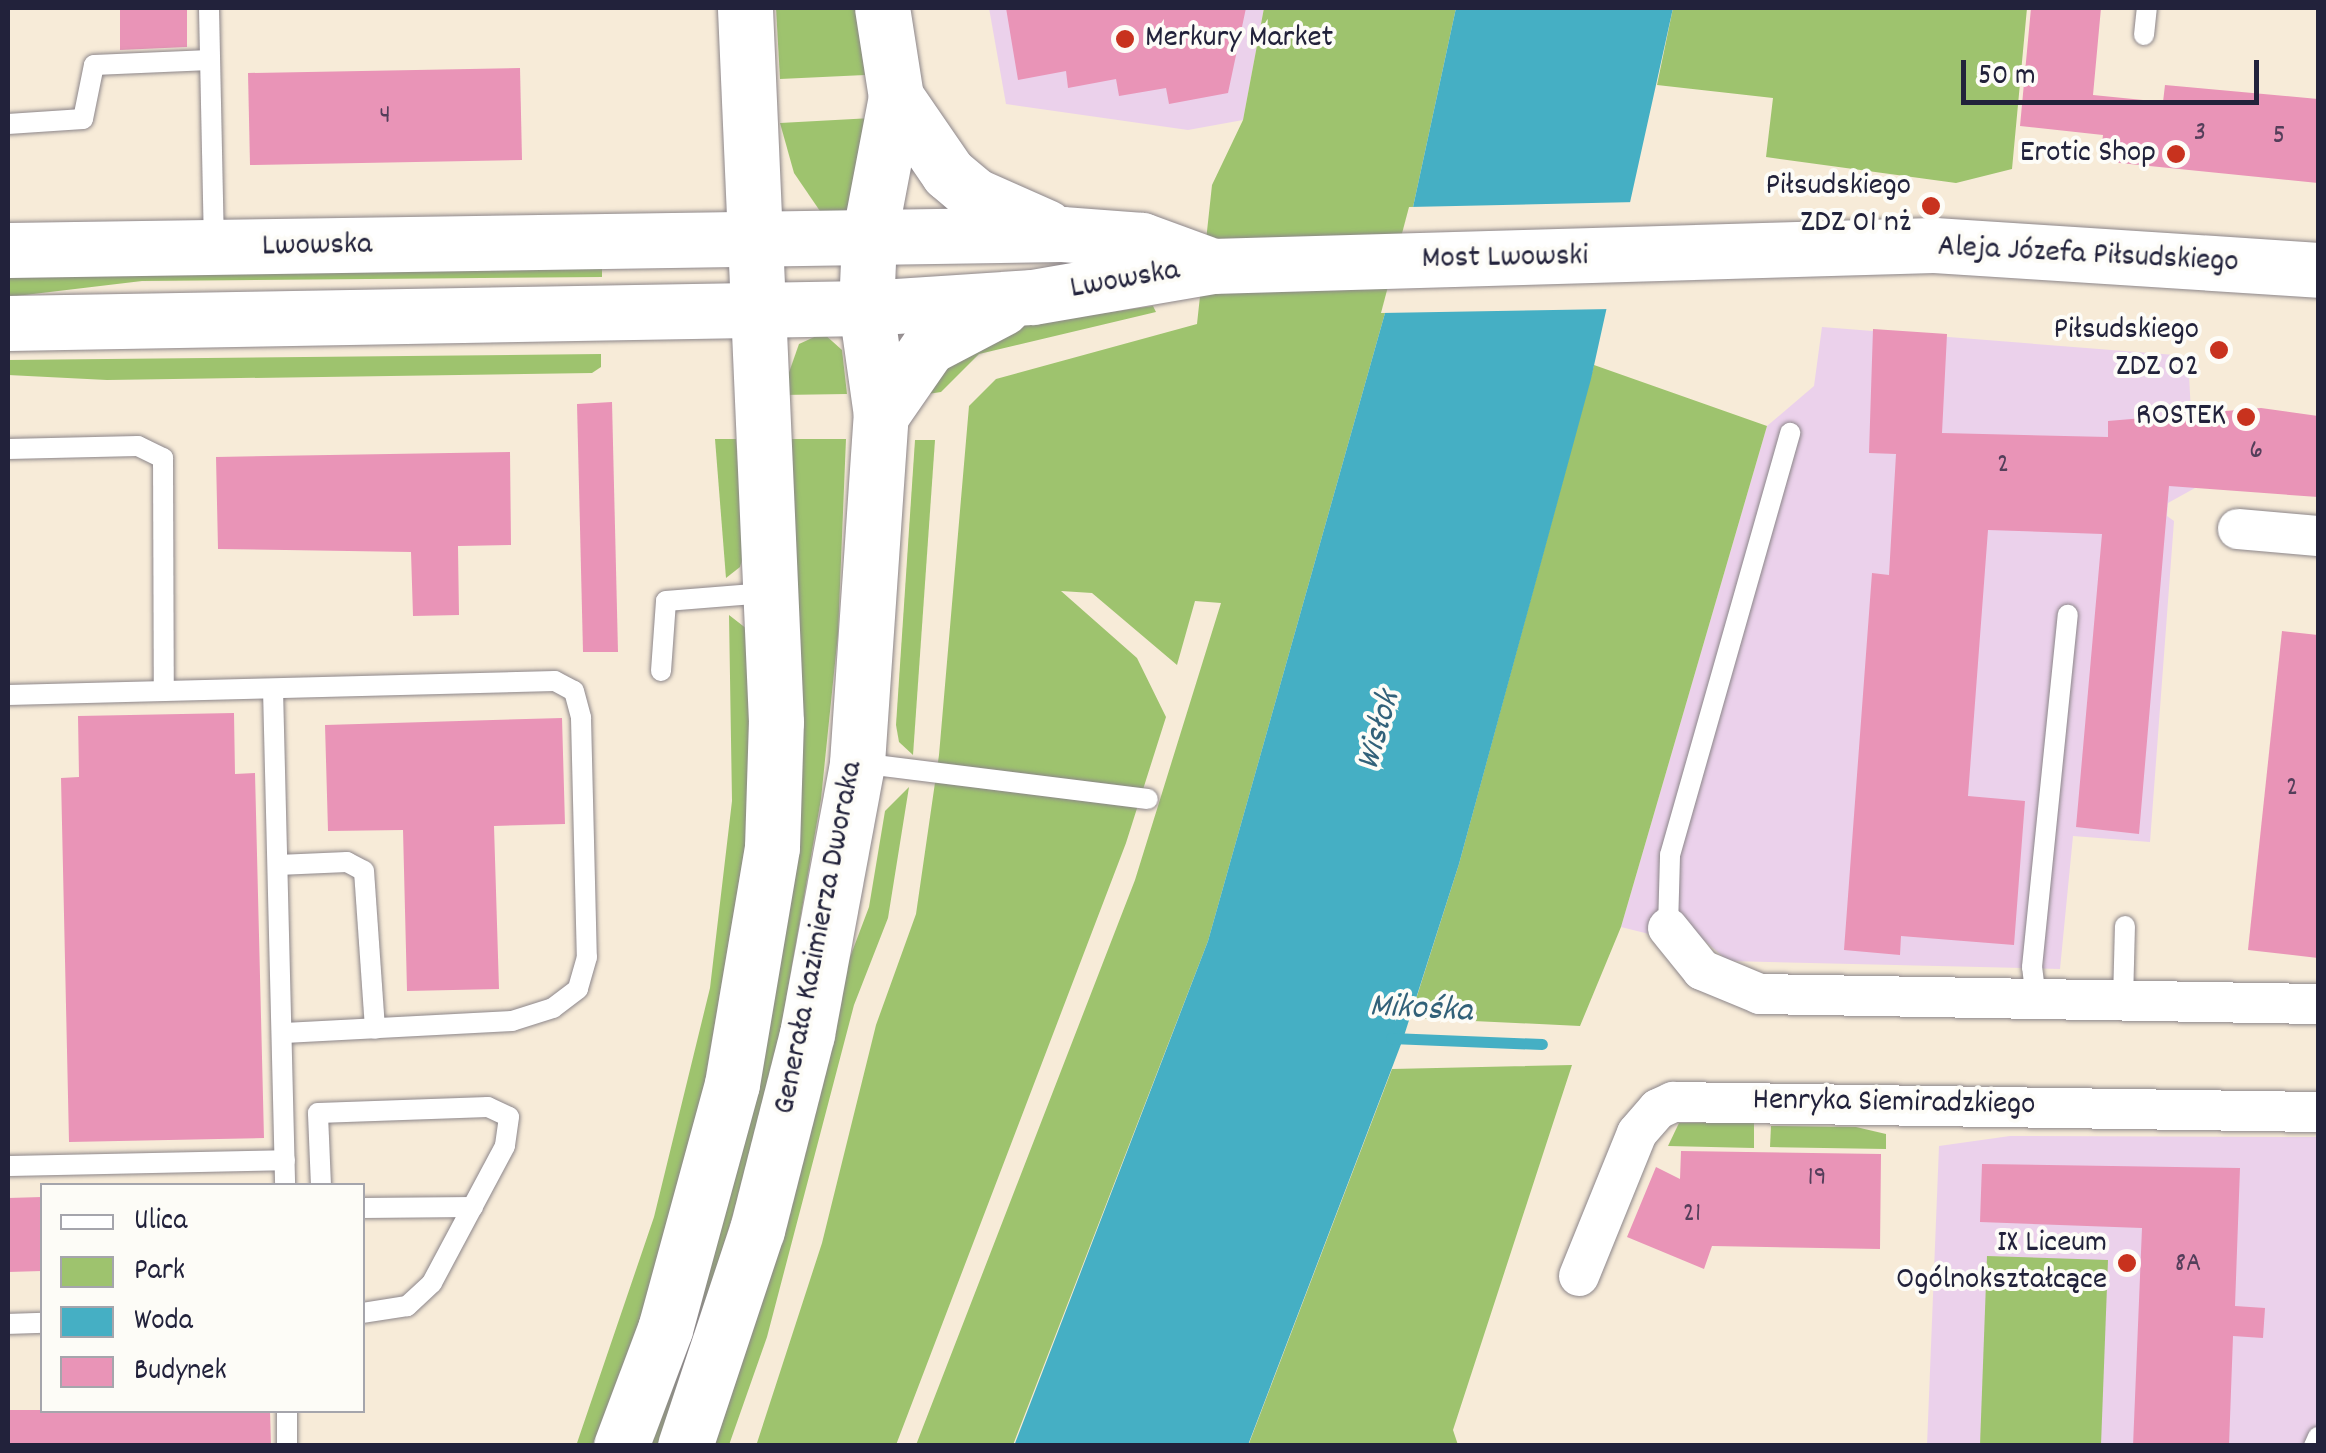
<!DOCTYPE html>
<meta charset="utf-8">
<style>
body{margin:0}
#map{position:relative;width:2326px;height:1453px;overflow:hidden;background:#f7ebd8;font-family:Dekko,sans-serif}
div>[style]{position:absolute}
.built>*{inset:0;background:#ebd1eb}
.green>*{inset:0;background:#9ec36e}
.water>*{inset:0;background:#45afc4}
.pier>*{inset:0;background:#f7ebd8}
.stream>*{height:11px;margin:-5.5px;padding:0 5.5px;transform-origin:5.5px;border-radius:5.5px;background:#45afc4}
.building>*{inset:0;background:#e994b7}
.roads{filter:drop-shadow(0 0 2px #8c868a) drop-shadow(0 0 2px #8c868a)}
.lane>*{height:20px;margin:-10px;padding:0 10px;transform-origin:10px;border-radius:10px;background:#fff}
.street>*{height:40px;margin:-20px;padding:0 20px;transform-origin:20px;border-radius:20px;background:#fff}
.secondary>*{height:55px;margin:-27.5px;padding:0 27.5px;transform-origin:27.5px;border-radius:27.5px;background:#fff}
.dots>*{width:28px;height:28px;translate:-50% -50%;box-sizing:border-box;border:5px solid #fdfcf7;border-radius:50%}
span{translate:-50% -50%;white-space:nowrap;text-align:center;line-height:1.15;-webkit-text-stroke:8px #fdfcf7;paint-order:stroke}
.number-label{font-size:28px;color:#543e5a}
.number-label span{-webkit-text-stroke-width:0}
.poi-label{font-size:32px;color:#22223b}
.left{translate:0 -50%;text-align:left}
.right{translate:-100% -50%;text-align:right}
.street-label{font-size:32px;color:#22223b}
.water-label{font-size:35px;color:#326179;font-style:italic}
.frame{position:absolute;inset:0;border:10px solid #22223b;pointer-events:none}
.legend{position:absolute;left:40px;top:1183px;width:325px;height:230px;box-sizing:border-box;background:#fdfcf7;border:2px solid #a5a5ac;margin:0;padding:12px 18px;list-style:none;font-size:30px;color:#22223b}
.legend li{display:flex;align-items:center;gap:20px;height:50px}
.legend b{width:50px;border:2px solid #a5a5ac}
.scale{position:absolute;left:1961px;top:60px;width:298px;height:45px;box-sizing:border-box;border:5px solid #22223b;border-top:0;padding-left:12px;font-size:30px;line-height:35px;white-space:nowrap;color:#22223b;-webkit-text-stroke:8px #fdfcf7;paint-order:stroke}
</style>
<div id="map">
<div class="built">
<i style="clip-path:polygon(989px 8px,1264px 8px,1243px 120px,1188px 130px,1006px 104px)"></i>
<i style="clip-path:polygon(1822px 327px,2188px 356px,2195px 488px,2168px 503px,2167px 516px,2174px 521px,2150px 842px,2073px 836px,2060px 969px,1728px 961px,1682px 921px,1649px 934px,1621px 927px,1767px 426px,1814px 386px)"></i>
<i style="clip-path:polygon(2010px 1136px,2318px 1137px,2318px 1445px,1927px 1446px,1939px 1146px)"></i>
</div>
<div class="green">
<i style="clip-path:polygon(776px 8px,856px 8px,865px 75px,780px 79px)"></i>
<i style="clip-path:polygon(1264px 8px,1456px 8px,1407px 235px,1208px 941px,1013px 1445px,916px 1445px,1135px 880px,1221px 603px,1195px 601px,1177px 665px,1092px 593px,1061px 591px,1137px 658px,1166px 717px,1126px 843px,896px 1445px,756px 1446px,822px 1243px,876px 1025px,916px 914px,939px 755px,969px 406px,996px 379px,1197px 324px,1212px 185px,1243px 120px)"></i>
<i style="clip-path:polygon(1673px 8px,2027px 8px,2012px 169px,1956px 183px,1766px 157px,1773px 98px,1657px 85px)"></i>
<i style="clip-path:polygon(872px 118px,854px 201px,843px 214px,822px 214px,794px 173px,780px 123px)"></i>
<i style="clip-path:polygon(602px 266px,602px 277px,142px 281px,8px 297px,8px 272px)"></i>
<i style="clip-path:polygon(1153px 306px,1156px 312px,979px 354px,941px 392px,921px 395px,925px 380px,984px 330px)"></i>
<i style="clip-path:polygon(823px 333px,842px 350px,847px 394px,781px 395px,799px 344px)"></i>
<i style="clip-path:polygon(601px 354px,601px 367px,592px 373px,107px 380px,8px 375px,8px 360px)"></i>
<i style="clip-path:polygon(1594px 365px,1767px 426px,1621px 927px,1580px 1026px,1410px 1018px,1459px 864px)"></i>
<i style="clip-path:polygon(715px 439px,736px 439px,745px 550px,740px 567px,726px 578px)"></i>
<i style="clip-path:polygon(780px 439px,846px 439px,838px 634px,821px 799px,770px 1092px,663px 1445px,644px 1446px,738px 1148px)"></i>
<i style="clip-path:polygon(915px 440px,935px 440px,913px 755px,899px 742px,896px 725px)"></i>
<i style="clip-path:polygon(729px 615px,747px 629px,753px 800px,691px 1163px,599px 1445px,576px 1446px,654px 1217px,710px 988px,732px 801px)"></i>
<i style="clip-path:polygon(909px 787px,888px 918px,854px 1005px,767px 1337px,729px 1445px,707px 1446px,841px 981px,869px 907px,885px 811px)"></i>
<i style="clip-path:polygon(1572px 1065px,1453px 1430px,1458px 1445px,1248px 1446px,1392px 1069px)"></i>
<i style="clip-path:polygon(1754px 1122px,1754px 1148px,1668px 1146px,1679px 1123px)"></i>
<i style="clip-path:polygon(1771px 1126px,1856px 1127px,1886px 1134px,1886px 1149px,1770px 1147px)"></i>
<i style="clip-path:polygon(1987px 1256px,2108px 1260px,2101px 1445px,1980px 1445px)"></i>
</div>
<div class="water">
<i style="clip-path:polygon(1456px 8px,1673px 8px,1591px 379px,1459px 864px,1403px 1039px,1248px 1445px,1014px 1446px,1208px 941px,1407px 235px)"></i>
</div>
<div class="pier">
<i style="clip-path:polygon(1637px 202px,1612px 309px,1381px 313px,1409px 207px)"></i>
</div>
<div class="stream">
<i style="left:1391px;top:1038px;width:151px;rotate:2.3deg"></i>
</div>
<div class="building">
<i style="clip-path:polygon(120px 8px,187px 8px,187px 47px,120px 50px)"></i>
<i style="clip-path:polygon(1006px 8px,1246px 8px,1228px 93px,1169px 104px,1166px 88px,1119px 96px,1116px 79px,1068px 88px,1066px 71px,1018px 80px)"></i>
<i style="clip-path:polygon(2031px 8px,2101px 8px,2093px 95px,2163px 102px,2165px 85px,2318px 99px,2318px 183px,2100px 161px,2103px 135px,2020px 126px)"></i>
<i style="clip-path:polygon(520px 68px,522px 160px,250px 165px,248px 73px)"></i>
<i style="clip-path:polygon(1873px 329px,1947px 334px,1942px 433px,2108px 437px,2108px 421px,2261px 408px,2318px 416px,2318px 497px,2169px 486px,2139px 834px,2076px 827px,2102px 534px,1988px 530px,1968px 796px,2025px 801px,2014px 945px,1901px 936px,1900px 955px,1844px 950px,1872px 573px,1889px 575px,1896px 454px,1869px 453px)"></i>
<i style="clip-path:polygon(612px 402px,618px 652px,583px 652px,577px 404px)"></i>
<i style="clip-path:polygon(510px 452px,511px 545px,458px 546px,459px 615px,413px 616px,411px 552px,218px 549px,216px 457px)"></i>
<i style="clip-path:polygon(2282px 631px,2318px 635px,2318px 958px,2248px 950px)"></i>
<i style="clip-path:polygon(234px 713px,235px 774px,255px 773px,264px 1138px,69px 1142px,61px 778px,79px 777px,78px 716px)"></i>
<i style="clip-path:polygon(562px 718px,565px 824px,494px 826px,499px 989px,407px 991px,403px 830px,328px 831px,325px 725px)"></i>
<i style="clip-path:polygon(1681px 1151px,1881px 1154px,1880px 1249px,1712px 1246px,1704px 1269px,1627px 1237px,1656px 1167px,1680px 1179px)"></i>
<i style="clip-path:polygon(1982px 1164px,2240px 1168px,2235px 1306px,2265px 1308px,2263px 1338px,2233px 1336px,2229px 1446px,2133px 1446px,2142px 1228px,1980px 1222px)"></i>
<i style="clip-path:polygon(42px 1197px,42px 1271px,8px 1272px,8px 1198px)"></i>
<i style="clip-path:polygon(8px 1410px,270px 1410px,271px 1446px,8px 1446px)"></i>
</div>
<div class="roads">
<div class="lane">
<i style="left:209px;top:8px;width:238px;rotate:88.8deg"></i>
<i style="left:2144px;top:35px;width:27px;rotate:-84deg"></i>
<i style="left:8px;top:124px;width:75px;rotate:-3.8deg"></i>
<i style="left:83px;top:119px;width:55px;rotate:-78.5deg"></i>
<i style="left:94px;top:65px;width:116px;rotate:-2.5deg"></i>
<i style="left:8px;top:449px;width:130px;rotate:-1.3deg"></i>
<i style="left:138px;top:446px;width:28px;rotate:26deg"></i>
<i style="left:163px;top:458px;width:233px;rotate:89.8deg"></i>
<i style="left:661px;top:671px;width:70px;rotate:-85.9deg"></i>
<i style="left:666px;top:601px;width:100px;rotate:-4.6deg"></i>
<i style="left:273px;top:689px;width:497px;rotate:88.6deg"></i>
<i style="left:8px;top:695px;width:547px;rotate:-1.47deg"></i>
<i style="left:555px;top:681px;width:21px;rotate:28deg"></i>
<i style="left:574px;top:691px;width:28px;rotate:75deg"></i>
<i style="left:581px;top:718px;width:239px;rotate:88.6deg"></i>
<i style="left:587px;top:957px;width:33px;rotate:106deg"></i>
<i style="left:578px;top:989px;width:31px;rotate:143deg"></i>
<i style="left:553px;top:1008px;width:43px;rotate:162.4deg"></i>
<i style="left:512px;top:1021px;width:228px;rotate:177deg"></i>
<i style="left:859px;top:763px;width:291px;rotate:7.1deg"></i>
<i style="left:278px;top:865px;width:69px;rotate:-2.5deg"></i>
<i style="left:347px;top:862px;width:19px;rotate:28deg"></i>
<i style="left:364px;top:871px;width:158px;rotate:86deg"></i>
<i style="left:1668px;top:928px;width:73px;rotate:-88.4deg"></i>
<i style="left:1670px;top:855px;width:439px;rotate:-74.1deg"></i>
<i style="left:2036px;top:999px;width:32px;rotate:-97deg"></i>
<i style="left:2032px;top:967px;width:354px;rotate:-84.2deg"></i>
<i style="left:2123px;top:1001px;width:75px;rotate:-88.5deg"></i>
<i style="left:8px;top:1166px;width:277px;rotate:-1.2deg"></i>
<i style="left:321px;top:1186px;width:73px;rotate:-92.4deg"></i>
<i style="left:318px;top:1113px;width:170px;rotate:-2deg"></i>
<i style="left:488px;top:1107px;width:23px;rotate:25deg"></i>
<i style="left:509px;top:1117px;width:29px;rotate:98deg"></i>
<i style="left:505px;top:1146px;width:155px;rotate:118.1deg"></i>
<i style="left:432px;top:1283px;width:34px;rotate:137deg"></i>
<i style="left:407px;top:1306px;width:46px;rotate:171.2deg"></i>
<i style="left:362px;top:1208px;width:111px;rotate:-0.5deg"></i>
<i style="left:8px;top:1324px;width:34px;rotate:-2deg"></i>
<i style="left:287px;top:1446px;width:36px;rotate:-90deg"></i>
<i style="left:2314px;top:1446px;width:10px;rotate:-66deg"></i>
</div>
<div class="street">
<i style="left:2238px;top:529px;width:80px;rotate:5deg"></i>
<i style="left:1668px;top:928px;width:54px;rotate:51deg"></i>
<i style="left:1702px;top:970px;width:63px;rotate:22.5deg"></i>
<i style="left:1760px;top:994px;width:558px;rotate:1.03deg"></i>
<i style="left:1579px;top:1276px;width:154px;rotate:-67.9deg"></i>
<i style="left:1637px;top:1133px;width:32px;rotate:-49deg"></i>
<i style="left:1658px;top:1109px;width:17px;rotate:-25deg"></i>
<i style="left:1673px;top:1102px;width:645px;rotate:0.89deg"></i>
</div>
<div class="secondary">
<i style="left:896px;top:97px;width:92px;rotate:55.6deg"></i>
<i style="left:948px;top:173px;width:34px;rotate:40deg"></i>
<i style="left:974px;top:195px;width:79px;rotate:24deg"></i>
<i style="left:8px;top:250px;width:1054px;rotate:-0.87deg"></i>
<i style="left:1062px;top:234px;width:80px;rotate:4.3deg"></i>
<i style="left:1142px;top:240px;width:67px;rotate:20.1deg"></i>
<i style="left:8px;top:323px;width:858px;rotate:-1deg"></i>
<i style="left:866px;top:308px;width:167px;rotate:-3.8deg"></i>
<i style="left:1033px;top:297px;width:182px;rotate:-9.8deg"></i>
<i style="left:1212px;top:266px;width:722px;rotate:-1.67deg"></i>
<i style="left:1934px;top:245px;width:385px;rotate:3.7deg"></i>
<i style="left:881px;top:415px;width:83px;rotate:-55.3deg"></i>
<i style="left:928px;top:347px;width:84px;rotate:-27.8deg"></i>
<i style="left:621px;top:1446px;width:125px;rotate:-69.4deg"></i>
<i style="left:665px;top:1329px;width:254px;rotate:-74.7deg"></i>
<i style="left:732px;top:1084px;width:240px;rotate:-80.4deg"></i>
<i style="left:772px;top:847px;width:125px;rotate:-88.2deg"></i>
<i style="left:776px;top:722px;width:715px;rotate:-92.49deg"></i>
<i style="left:685px;top:1446px;width:228px;rotate:-71.6deg"></i>
<i style="left:757px;top:1230px;width:202px;rotate:-75.7deg"></i>
<i style="left:807px;top:1034px;width:276px;rotate:-79.5deg"></i>
<i style="left:857px;top:763px;width:349px;rotate:-86.1deg"></i>
<i style="left:881px;top:415px;width:108px;rotate:-98deg"></i>
<i style="left:866px;top:308px;width:70px;rotate:-87.5deg"></i>
<i style="left:869px;top:238px;width:144px;rotate:-79.2deg"></i>
<i style="left:896px;top:97px;width:90px;rotate:-98.9deg"></i>
</div>
</div>
<div class="dots">
<i style="left:1125px;top:39px;background:#c8321e"></i>
<i style="left:2176px;top:154px;background:#c8321e"></i>
<i style="left:1931px;top:206px;background:#c8321e"></i>
<i style="left:2219px;top:350px;background:#c8321e"></i>
<i style="left:2246px;top:417px;background:#c8321e"></i>
<i style="left:2127px;top:1263px;background:#c8321e"></i>
</div>
<div class="number-label">
<span style="left:385px;top:117px">4</span>
<span style="left:2200px;top:134px">3</span>
<span style="left:2279px;top:137px">5</span>
<span style="left:2256px;top:452px">6</span>
<span style="left:2003px;top:466px">2</span>
<span style="left:2292px;top:789px">2</span>
<span style="left:1817px;top:1179px">19</span>
<span style="left:1692px;top:1215px">21</span>
<span style="left:2188px;top:1265px">8A</span>
</div>
<div class="poi-label">
<span class="left" style="left:1145px;top:39px">Merkury Market</span>
<span class="right" style="left:2156px;top:154px">Erotic Shop</span>
<span class="right" style="left:1911px;top:206px">Piłsudskiego<br>ZDZ 01 nż</span>
<span class="right" style="left:2199px;top:350px">Piłsudskiego<br>ZDZ 02</span>
<span class="right" style="left:2226px;top:417px">ROSTEK</span>
<span class="right" style="left:2107px;top:1263px">IX Liceum<br>Ogólnokształcące</span>
</div>
<div class="street-label">
<span style="left:317px;top:247px;rotate:-1deg">Lwowska</span>
<span style="left:2088px;top:256px;rotate:3deg">Aleja Józefa Piłsudskiego</span>
<span style="left:1505px;top:259px;rotate:-1deg">Most Lwowski</span>
<span style="left:1125px;top:281px;rotate:-10deg">Lwowska</span>
<span style="left:820px;top:938px;rotate:-79deg">Generała Kazimierza Dworaka</span>
<span style="left:1894px;top:1104px;rotate:1deg">Henryka Siemiradzkiego</span>
</div>
<div class="water-label">
<span style="left:1380px;top:731px;rotate:-74deg">Wisłok</span>
<span style="left:1421px;top:1010px;rotate:3deg">Mikośka</span>
</div>
<div class="frame"></div>
<ul class="legend">
<li><b style="height:12px;background:#fff"></b>Ulica</li>
<li><b style="height:28px;background:#9ec36e"></b>Park</li>
<li><b style="height:28px;background:#45afc4"></b>Woda</li>
<li><b style="height:28px;background:#e994b7"></b>Budynek</li>
</ul>
<div class="scale">50 m</div>
</div>
